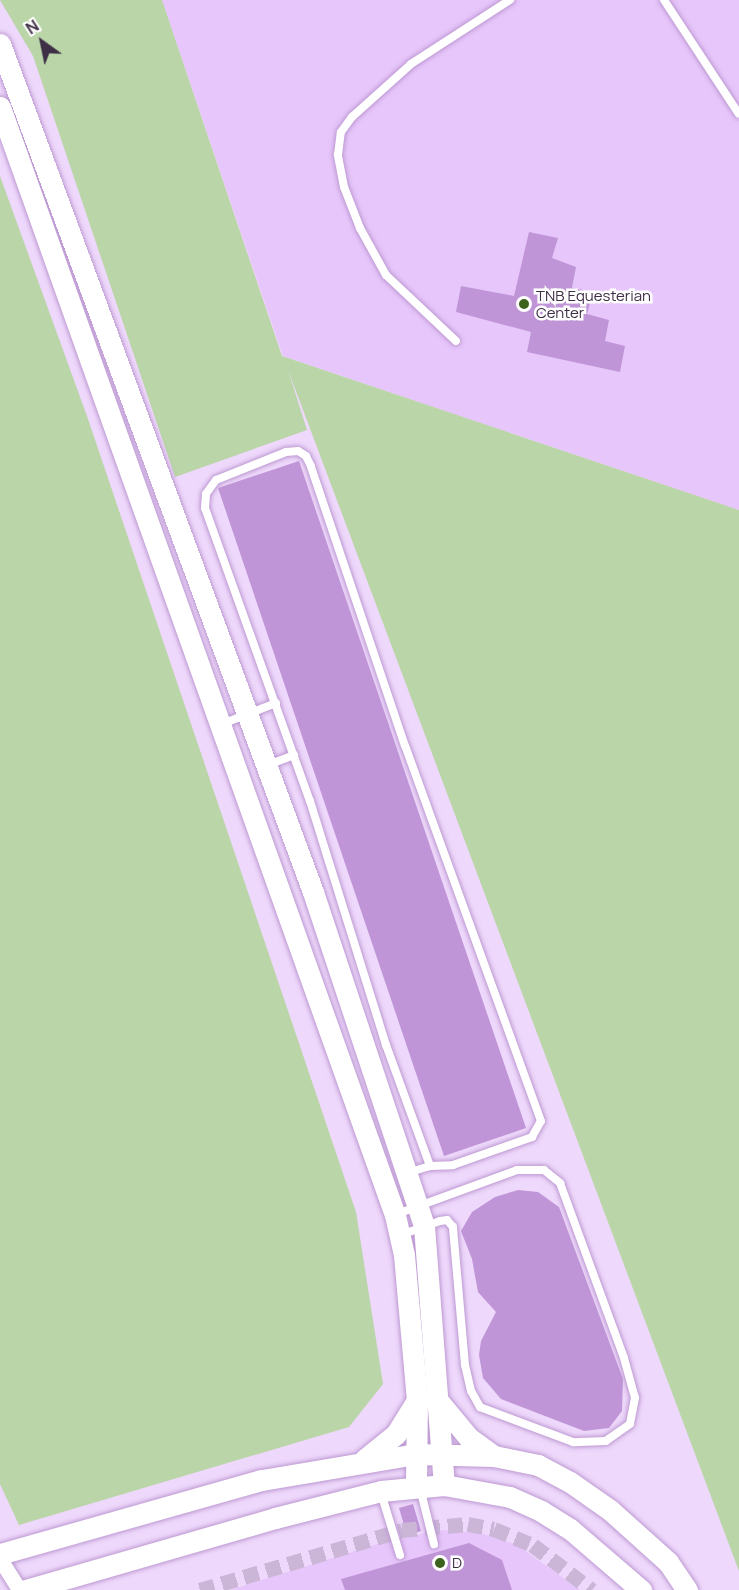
<!DOCTYPE html>
<style>
body{margin:0}
#map{position:relative;width:739px;height:1590px;overflow:hidden;background:#eed8fb;font-family:Manrope,sans-serif}
div>[style]{position:absolute}
.built>*{inset:0;background:#e7c6fb}
.green>*{inset:0;background:#bad5a7}
.building>*{inset:0;background:#bf95d7}
.street-tunnel>*{height:15px;margin-top:-7.5px;transform-origin:0;background:repeating-linear-gradient(90deg,#cbb6d7 0 15px,transparent 0 23px)}
.roads{filter:drop-shadow(0 0 2px #bd99d2) drop-shadow(0 0 2px #bd99d2)}
.lane>*{height:8px;margin:-4px;padding:0 4px;transform-origin:4px;border-radius:4px;background:#fff}
.street>*{height:15px;margin:-7.5px;padding:0 7.5px;transform-origin:7.5px;border-radius:7.5px;background:#fff}
.secondary>*{height:21px;margin:-10.5px;padding:0 10.5px;transform-origin:10.5px;border-radius:10.5px;background:#fff}
.dots>*{width:16px;height:16px;translate:-50% -50%;box-sizing:border-box;border:3px solid #fff;border-radius:50%}
span{translate:-50% -50%;white-space:nowrap;text-align:center;line-height:1.15;-webkit-text-stroke:5px #fff;paint-order:stroke}
.poi-label{font-size:15px;color:#3e2f46}
.left{translate:0 -50%;text-align:left}
.north{position:absolute;left:12px;top:12px;width:60px;height:60px;-webkit-text-stroke:4px #fff;paint-order:stroke;rotate:327deg;font-size:16px;font-weight:700;line-height:24px;text-align:center;color:#3e2f46}
.north::after{content:'';display:block;margin:auto;width:21px;height:27px;background:#3e2f46;clip-path:polygon(50% 0,100% 100%,50% 72%,0 100%)}
</style>
<div id="map">
<div class="built">
<i style="clip-path:polygon(162px 0,739px 0,739px 510px,283px 356px)"></i>
<i style="clip-path:polygon(442px 1530px,480px 1533px,517px 1545px,580px 1590px,230px 1590px,387px 1541px)"></i>
</div>
<div class="green">
<i style="clip-path:polygon(0 0,162px 0,282px 356px,739px 510px,739px 1571px,288px 370px,307px 430px,175px 477px,33px 56px)"></i>
<i style="clip-path:polygon(0 176px,88px 419px,356px 1212px,383px 1384px,349px 1427px,19px 1525px,0 1484px)"></i>
</div>
<div class="building">
<i style="clip-path:polygon(529px 232px,558px 238px,552px 258px,576px 267px,572px 288px,593px 292px,587px 314px,609px 320px,605px 341px,625px 346px,620px 372px,527px 352px,531px 332px,456px 312px,461px 286px,514px 296px)"></i>
<i style="clip-path:polygon(299px 461px,526px 1128px,444px 1156px,218px 488px)"></i>
<i style="clip-path:polygon(518px 1190px,538px 1192px,559px 1207px,623px 1379px,622px 1411px,609px 1428px,584px 1431px,501px 1399px,483px 1378px,479px 1355px,481px 1341px,496px 1312px,478px 1292px,472px 1259px,461px 1231px,472px 1212px,495px 1197px)"></i>
<i style="clip-path:polygon(413px 1504px,421px 1531px,407px 1535px,399px 1508px)"></i>
<i style="clip-path:polygon(469px 1543px,502px 1560px,512px 1590px,345px 1590px,341px 1579px)"></i>
</div>
<div class="street-tunnel">
<i style="left:200px;top:1590px;width:211px;rotate:-16.5deg"></i>
<i style="left:402px;top:1530px;width:66px;rotate:-5.2deg"></i>
<i style="left:468px;top:1524px;width:26px;rotate:11deg"></i>
<i style="left:494px;top:1529px;width:42px;rotate:22.3deg"></i>
<i style="left:533px;top:1545px;width:74px;rotate:37.3deg"></i>
</div>
<div class="roads">
<div class="lane">
<i style="left:664px;top:0;width:136px;rotate:56.7deg"></i>
<i style="left:456px;top:341px;width:96px;rotate:-136.7deg"></i>
<i style="left:386px;top:275px;width:54px;rotate:-119deg"></i>
<i style="left:360px;top:228px;width:44px;rotate:-111.3deg"></i>
<i style="left:344px;top:187px;width:33px;rotate:-101deg"></i>
<i style="left:338px;top:155px;width:23px;rotate:-83deg"></i>
<i style="left:341px;top:132px;width:19px;rotate:-54deg"></i>
<i style="left:352px;top:117px;width:79px;rotate:-41.9deg"></i>
<i style="left:411px;top:64px;width:118px;rotate:-32.9deg"></i>
<i style="left:222px;top:724px;width:58px;rotate:-21.3deg"></i>
<i style="left:268px;top:765px;width:28px;rotate:-21deg"></i>
<i style="left:407px;top:1173px;width:24px;rotate:-17deg"></i>
<i style="left:430px;top:1166px;width:23px;rotate:-2deg"></i>
<i style="left:453px;top:1165px;width:84px;rotate:-19.5deg"></i>
<i style="left:532px;top:1137px;width:18px;rotate:-61deg"></i>
<i style="left:541px;top:1121px;width:399px;rotate:-109.9deg"></i>
<i style="left:405px;top:746px;width:295px;rotate:-108.6deg"></i>
<i style="left:311px;top:466px;width:11px;rotate:-117deg"></i>
<i style="left:306px;top:456px;width:9px;rotate:-148deg"></i>
<i style="left:298px;top:451px;width:12px;rotate:175deg"></i>
<i style="left:286px;top:452px;width:75px;rotate:158.2deg"></i>
<i style="left:216px;top:480px;width:17px;rotate:126deg"></i>
<i style="left:206px;top:494px;width:14px;rotate:94deg"></i>
<i style="left:205px;top:508px;width:311px;rotate:70.3deg"></i>
<i style="left:310px;top:801px;width:256px;rotate:72.7deg"></i>
<i style="left:386px;top:1045px;width:129px;rotate:70deg"></i>
<i style="left:397px;top:1214px;width:128px;rotate:-20.1deg"></i>
<i style="left:517px;top:1170px;width:27px"></i>
<i style="left:544px;top:1170px;width:21px;rotate:39deg"></i>
<i style="left:560px;top:1183px;width:186px;rotate:69.9deg"></i>
<i style="left:624px;top:1358px;width:41px;rotate:74.6deg"></i>
<i style="left:635px;top:1398px;width:26px;rotate:101deg"></i>
<i style="left:630px;top:1424px;width:29px;rotate:145deg"></i>
<i style="left:606px;top:1441px;width:33px;rotate:178deg"></i>
<i style="left:573px;top:1442px;width:99px;rotate:-159.4deg"></i>
<i style="left:480px;top:1407px;width:18px;rotate:-119deg"></i>
<i style="left:471px;top:1391px;width:27px;rotate:-103deg"></i>
<i style="left:465px;top:1365px;width:139px;rotate:-95deg"></i>
<i style="left:453px;top:1227px;width:9px;rotate:-131deg"></i>
<i style="left:447px;top:1220px;width:7px;rotate:172deg"></i>
<i style="left:440px;top:1221px;width:41px;rotate:160.3deg"></i>
<i style="left:420px;top:1488px;width:58px;rotate:76deg"></i>
<i style="left:381px;top:1493px;width:65px;rotate:73deg"></i>
</div>
<div class="street">
<i style="left:0;top:1559px;width:36px;rotate:58deg"></i>
</div>
<div class="secondary">
<i style="left:0;top:44px;width:904px;rotate:69.74deg"></i>
<i style="left:313px;top:892px;width:352px;rotate:71.6deg"></i>
<i style="left:424px;top:1226px;width:260px;rotate:85.6deg"></i>
<i style="left:0;top:107px;width:1176px;rotate:70.38deg"></i>
<i style="left:395px;top:1215px;width:41px;rotate:77.3deg"></i>
<i style="left:404px;top:1255px;width:147px;rotate:84.9deg"></i>
<i style="left:417px;top:1401px;width:86px;rotate:90.7deg"></i>
<i style="left:439px;top:1402px;width:47px;rotate:50.2deg"></i>
<i style="left:469px;top:1438px;width:31px;rotate:36deg"></i>
<i style="left:364px;top:1460px;width:41px;rotate:-39.1deg"></i>
<i style="left:396px;top:1434px;width:39px;rotate:-58deg"></i>
<i style="left:0;top:1554px;width:272px;rotate:-15.8deg"></i>
<i style="left:262px;top:1480px;width:156px;rotate:-9.6deg"></i>
<i style="left:416px;top:1454px;width:78px;rotate:1.5deg"></i>
<i style="left:494px;top:1456px;width:45px;rotate:11.6deg"></i>
<i style="left:538px;top:1465px;width:36px;rotate:28deg"></i>
<i style="left:570px;top:1482px;width:49px;rotate:35deg"></i>
<i style="left:610px;top:1510px;width:78px;rotate:41.9deg"></i>
<i style="left:668px;top:1562px;width:34px;rotate:56deg"></i>
<i style="left:26px;top:1590px;width:259px;rotate:-16.1deg"></i>
<i style="left:275px;top:1518px;width:109px;rotate:-14.3deg"></i>
<i style="left:381px;top:1491px;width:63px;rotate:-5.4deg"></i>
<i style="left:444px;top:1485px;width:67px;rotate:10.3deg"></i>
<i style="left:510px;top:1497px;width:34px;rotate:24deg"></i>
<i style="left:541px;top:1511px;width:34px;rotate:32deg"></i>
<i style="left:570px;top:1529px;width:94px;rotate:40.7deg"></i>
</div>
</div>
<div class="dots">
<i style="left:524px;top:304px;background:#3d621b"></i>
<i style="left:440px;top:1563px;background:#3d621b"></i>
</div>
<div class="poi-label">
<span class="left" style="left:536px;top:304px">TNB Equesterian<br>Center</span>
<span class="left" style="left:452px;top:1563px">D</span>
</div>
<div class="north">N</div>
</div>
